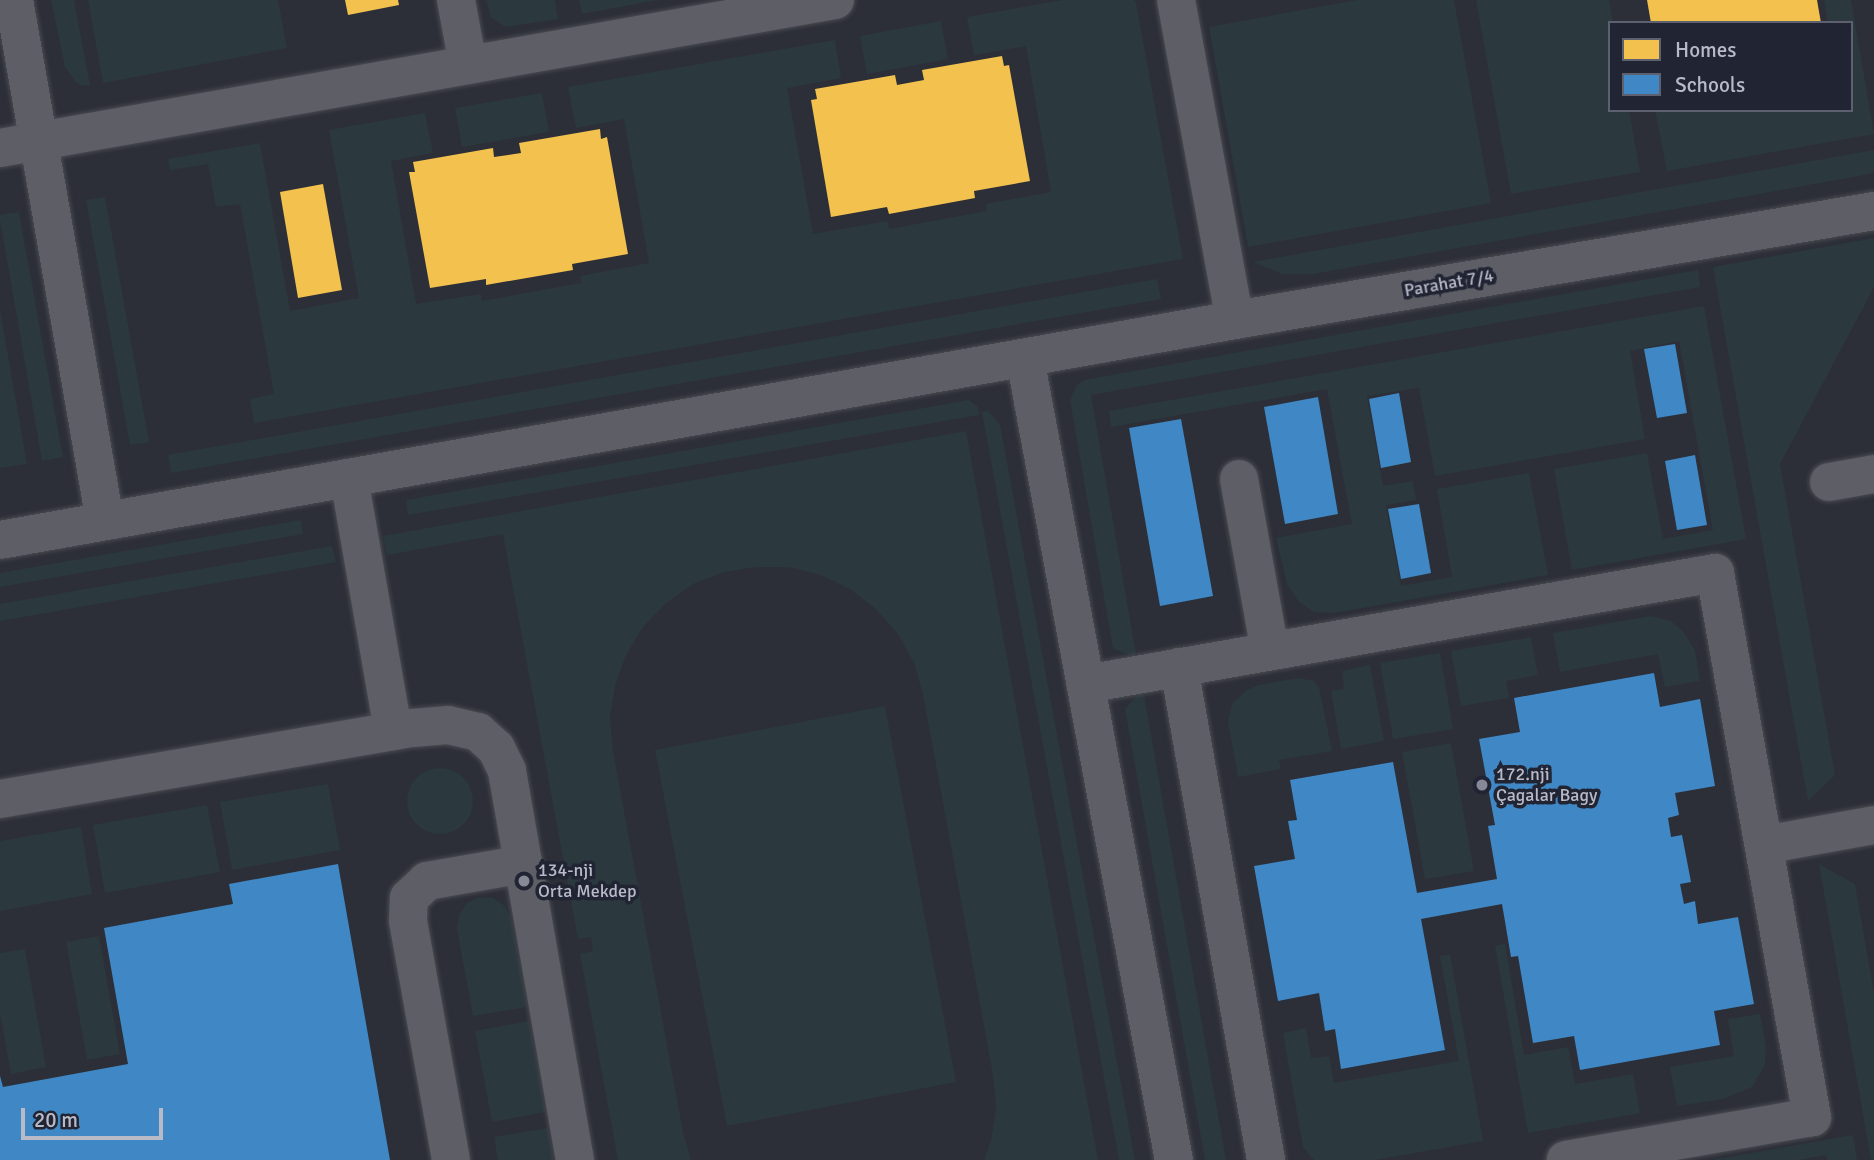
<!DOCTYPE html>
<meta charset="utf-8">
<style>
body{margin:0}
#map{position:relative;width:1874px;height:1160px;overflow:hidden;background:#2d2f38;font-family:Signika,sans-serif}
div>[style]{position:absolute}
.green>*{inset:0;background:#2b383e}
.round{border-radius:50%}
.homes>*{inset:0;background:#f2c14e}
.schools>*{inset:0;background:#3f88c5}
.roads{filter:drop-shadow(0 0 2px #494b51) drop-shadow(0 0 2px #494b51)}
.minor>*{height:38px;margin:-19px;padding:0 19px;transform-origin:19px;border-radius:19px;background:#5d5e66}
.dots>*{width:19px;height:19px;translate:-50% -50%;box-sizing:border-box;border:4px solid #212433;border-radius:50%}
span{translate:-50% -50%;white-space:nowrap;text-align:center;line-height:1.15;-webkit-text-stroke:7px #212433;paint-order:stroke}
.street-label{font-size:18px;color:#b8bac8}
.poi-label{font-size:18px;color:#b8bac8}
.left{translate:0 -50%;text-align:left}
.legend{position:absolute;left:1608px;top:21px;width:245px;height:91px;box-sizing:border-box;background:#212433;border:2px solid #5d606f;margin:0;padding:9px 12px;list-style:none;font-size:21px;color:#b8bac8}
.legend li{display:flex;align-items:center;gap:14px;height:35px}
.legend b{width:35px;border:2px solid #5d606f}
.scale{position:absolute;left:21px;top:1108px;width:142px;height:32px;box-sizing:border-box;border:4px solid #b8bac8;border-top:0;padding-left:9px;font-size:21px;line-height:24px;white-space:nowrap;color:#b8bac8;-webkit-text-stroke:5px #212433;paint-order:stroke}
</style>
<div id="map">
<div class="green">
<i style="clip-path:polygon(51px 0,74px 0,90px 85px,83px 86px,77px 83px,65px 67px)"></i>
<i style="clip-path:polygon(88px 0,278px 0,287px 48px,103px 83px)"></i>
<i style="clip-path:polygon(486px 0,555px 0,558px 19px,505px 27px,491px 17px)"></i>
<i style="clip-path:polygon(579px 0,657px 0,582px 14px)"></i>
<i style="clip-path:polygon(1063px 0,1134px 0,1136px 3px,1183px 259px,254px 423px,250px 399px,274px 394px,240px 204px,216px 207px,208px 164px,170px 170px,168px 159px,260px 143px,290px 311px,359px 298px,329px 130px,425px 113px,433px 153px,391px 161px,416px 304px,481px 294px,482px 301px,581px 283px,580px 276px,649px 263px,624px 119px,576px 128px,568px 87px,835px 40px,841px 78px,787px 88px,813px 234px,887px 221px,889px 229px,987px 211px,986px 204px,1051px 192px,1026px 46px,974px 55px,967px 17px)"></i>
<i style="clip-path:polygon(1357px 0,1454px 0,1491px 203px,1248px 247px,1209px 27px)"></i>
<i style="clip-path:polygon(1476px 0,1609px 0,1613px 23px,1610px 23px,1610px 110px,1629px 110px,1640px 172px,1511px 194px)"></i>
<i style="clip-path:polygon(1824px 0,1851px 0,1874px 134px,1667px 171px,1655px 110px,1851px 110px,1851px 23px,1828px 23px)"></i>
<i style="clip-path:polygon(941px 21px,948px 59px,867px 74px,860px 36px)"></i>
<i style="clip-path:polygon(542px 93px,549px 132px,462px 147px,455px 108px)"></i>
<i style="clip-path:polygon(1874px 150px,1874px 172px,1870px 174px,1313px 274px,1282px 274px,1253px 262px)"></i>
<i style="clip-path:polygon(105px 197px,149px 442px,130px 445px,86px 200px)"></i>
<i style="clip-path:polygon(19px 212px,63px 457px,42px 461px,0 220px,0 215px)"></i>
<i style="clip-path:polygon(1874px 238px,1874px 287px,1780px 464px,1835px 775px,1808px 801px,1713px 267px)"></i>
<i style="clip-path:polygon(1698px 270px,1700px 287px,1091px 395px,1136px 654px,1129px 655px,1113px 648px,1070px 400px,1076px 386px,1084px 380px)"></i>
<i style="clip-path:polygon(1157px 279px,1161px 299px,171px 473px,168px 455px)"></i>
<i style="clip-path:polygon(1704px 306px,1746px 539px,1572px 570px,1554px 469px,1647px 453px,1663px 539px,1713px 530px,1679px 341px,1630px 351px,1645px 439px,1435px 476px,1419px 388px,1367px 396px,1383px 486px,1413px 481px,1416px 500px,1386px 505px,1401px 586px,1452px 577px,1437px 489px,1529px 473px,1548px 575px,1335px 613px,1314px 612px,1299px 602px,1287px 584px,1276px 538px,1352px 524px,1327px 389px,1111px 427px,1109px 411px)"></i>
<i style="clip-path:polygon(0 310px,27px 464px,0 468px)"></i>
<i style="clip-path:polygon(969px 400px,978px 407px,979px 415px,408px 515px,406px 500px)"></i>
<i style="clip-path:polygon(988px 411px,1000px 424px,1135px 1160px,1119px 1160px,982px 412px)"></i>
<i style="clip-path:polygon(966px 431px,1098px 1160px,984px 1160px,991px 1141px,996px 1109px,993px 1075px,923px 694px,914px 663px,898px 634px,876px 609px,850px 589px,821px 575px,789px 567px,756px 567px,724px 572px,693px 584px,666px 603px,643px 627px,626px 655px,615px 686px,610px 718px,613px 751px,683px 1132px,691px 1160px,618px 1160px,580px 954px,593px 951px,591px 937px,578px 939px,503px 534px,387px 555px,383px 536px)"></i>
<i style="clip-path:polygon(301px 520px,303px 534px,0 587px,0 573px)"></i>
<i style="clip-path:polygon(332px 546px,336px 562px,0 621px,0 604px)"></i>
<i style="clip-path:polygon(1651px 616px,1671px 621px,1683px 631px,1695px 651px,1700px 681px,1665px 687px,1658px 654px,1560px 672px,1553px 633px)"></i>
<i style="clip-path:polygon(1531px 637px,1538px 675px,1506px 681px,1509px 698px,1461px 706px,1451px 651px)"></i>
<i style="clip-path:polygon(1440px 653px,1453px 729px,1393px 739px,1380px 663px)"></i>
<i style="clip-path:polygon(1370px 665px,1384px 741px,1341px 749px,1331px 691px,1344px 689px,1342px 671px)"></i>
<i style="clip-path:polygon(1299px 678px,1314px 681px,1319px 687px,1332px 751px,1279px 760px,1281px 769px,1238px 777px,1228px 722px,1232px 704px,1247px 690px,1259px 685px)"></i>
<i style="clip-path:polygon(1144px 695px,1226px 1160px,1205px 1160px,1125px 709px,1137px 696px)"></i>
<i style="clip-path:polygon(885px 706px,956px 1082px,727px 1126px,655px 750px)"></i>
<i style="clip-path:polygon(1451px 743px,1474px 871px,1425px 879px,1402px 752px)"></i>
<i class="round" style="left:407px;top:768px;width:66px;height:66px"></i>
<i style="clip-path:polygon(328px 784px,340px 850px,232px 870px,220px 802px)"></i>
<i style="clip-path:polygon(207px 805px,220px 872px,105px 893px,93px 825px)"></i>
<i style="clip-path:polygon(81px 827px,92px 894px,0 911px,0 841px)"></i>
<i style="clip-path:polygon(1819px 864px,1855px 884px,1874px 993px,1874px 1160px,1871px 1160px)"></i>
<i style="clip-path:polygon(479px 897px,493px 898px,505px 906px,511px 919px,527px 1007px,473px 1016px,457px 929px,459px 915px,467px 903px)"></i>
<i style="clip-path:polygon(99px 936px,120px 1054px,87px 1060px,66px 942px)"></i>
<i style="clip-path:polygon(1505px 944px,1524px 1055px,1568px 1047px,1575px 1084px,1633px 1074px,1640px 1113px,1528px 1133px,1495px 946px)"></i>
<i style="clip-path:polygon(25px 949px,46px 1067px,11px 1074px,0 1013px,0 953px)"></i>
<i style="clip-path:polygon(1450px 954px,1483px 1141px,1374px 1160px,1314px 1160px,1303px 1147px,1283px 1033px,1306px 1028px,1311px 1058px,1329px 1056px,1334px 1083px,1459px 1061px,1440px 956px)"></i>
<i style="clip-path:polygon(1760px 1014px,1766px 1047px,1765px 1065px,1752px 1087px,1723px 1099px,1677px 1106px,1670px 1067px,1734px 1056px,1728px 1019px)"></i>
<i style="clip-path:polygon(529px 1021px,545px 1112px,492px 1122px,475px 1031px)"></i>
<i style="clip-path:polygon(548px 1128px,553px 1160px,498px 1160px,494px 1137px)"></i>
<i style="clip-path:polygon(1853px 1135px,1857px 1160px,1827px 1160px,1826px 1155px,1798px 1160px,1712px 1160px)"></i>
</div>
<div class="homes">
<i style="clip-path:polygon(345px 0,398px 0,399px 5px,348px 15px)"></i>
<i style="clip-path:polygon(1647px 0,1817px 0,1821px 23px,1651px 23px)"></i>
<i style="clip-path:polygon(1002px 56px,1004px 66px,1009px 65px,1030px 181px,974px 191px,975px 198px,889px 214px,887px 207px,831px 217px,811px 100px,817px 99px,815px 89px,895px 75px,897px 85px,924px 80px,922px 70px)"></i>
<i style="clip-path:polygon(600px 129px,601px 139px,607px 137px,628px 254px,572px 264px,573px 270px,486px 285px,486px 279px,430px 288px,409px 172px,415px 172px,413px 162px,493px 148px,494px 157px,521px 153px,519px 143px)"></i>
<i style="clip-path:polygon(323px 184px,342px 290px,298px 298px,280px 192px)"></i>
</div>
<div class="schools">
<i style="clip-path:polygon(1675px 344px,1687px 413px,1657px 418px,1644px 349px)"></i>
<i style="clip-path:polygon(1399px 393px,1411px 462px,1381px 468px,1369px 399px)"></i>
<i style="clip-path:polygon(1318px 397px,1338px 514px,1285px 524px,1264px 407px)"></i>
<i style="clip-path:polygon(1181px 419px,1213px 596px,1160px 606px,1129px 428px)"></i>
<i style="clip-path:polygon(1695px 455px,1707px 525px,1677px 530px,1665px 461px)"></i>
<i style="clip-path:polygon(1419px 504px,1431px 573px,1401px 579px,1388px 509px)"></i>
<i style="clip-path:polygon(1654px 673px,1660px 707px,1700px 699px,1715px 786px,1675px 793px,1679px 815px,1668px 818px,1671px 837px,1682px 835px,1691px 882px,1680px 884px,1684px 904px,1695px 901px,1698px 924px,1738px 917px,1754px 1004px,1714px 1011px,1720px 1045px,1580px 1070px,1574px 1036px,1533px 1043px,1518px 956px,1511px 957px,1502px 904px,1421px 919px,1445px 1050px,1341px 1069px,1335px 1029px,1325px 1031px,1319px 993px,1278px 1001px,1254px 866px,1295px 859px,1288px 821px,1297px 820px,1290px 780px,1393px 762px,1417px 893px,1497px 879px,1488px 826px,1495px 825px,1479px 739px,1520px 732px,1514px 698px)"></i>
<i style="clip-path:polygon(338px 864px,390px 1160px,0 1160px,0 1076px,3px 1087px,128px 1064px,104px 928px,233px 904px,229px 884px)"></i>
</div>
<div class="roads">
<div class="minor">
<i style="left:14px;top:0;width:529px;rotate:80.09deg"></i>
<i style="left:456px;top:0;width:66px;rotate:79.5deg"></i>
<i style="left:1176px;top:0;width:325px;rotate:79.6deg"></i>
<i style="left:0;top:148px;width:848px;rotate:-10.05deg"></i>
<i style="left:1025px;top:358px;width:816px;rotate:79.48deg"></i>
<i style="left:349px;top:478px;width:257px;rotate:80.1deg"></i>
<i style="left:1239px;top:479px;width:175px;rotate:79.8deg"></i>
<i style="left:1829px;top:482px;width:46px;rotate:-10.1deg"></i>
<i style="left:0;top:540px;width:1254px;rotate:-10.1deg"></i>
<i style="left:1235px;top:320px;width:648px;rotate:-9.68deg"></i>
<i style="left:1179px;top:667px;width:501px;rotate:79.99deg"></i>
<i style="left:1086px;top:684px;width:639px;rotate:-10.01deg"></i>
<i style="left:1715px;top:573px;width:553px;rotate:79.89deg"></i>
<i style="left:1812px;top:1117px;width:250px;rotate:170.1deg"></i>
<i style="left:0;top:799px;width:419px;rotate:-9.8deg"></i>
<i style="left:413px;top:728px;width:35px;rotate:-5deg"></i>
<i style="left:448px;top:725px;width:31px;rotate:13deg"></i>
<i style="left:478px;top:732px;width:24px;rotate:42deg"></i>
<i style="left:496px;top:748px;width:25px;rotate:64deg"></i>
<i style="left:507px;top:771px;width:395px;rotate:80.1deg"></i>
<i style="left:1764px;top:845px;width:112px;rotate:-10.3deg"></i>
<i style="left:451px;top:1160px;width:243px;rotate:-100.2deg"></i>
<i style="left:408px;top:921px;width:23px;rotate:-88deg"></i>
<i style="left:409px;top:898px;width:25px;rotate:-43deg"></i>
<i style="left:427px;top:881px;width:98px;rotate:-9.9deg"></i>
</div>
</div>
<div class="dots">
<i style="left:1482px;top:785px;background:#878996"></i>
<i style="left:524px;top:881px;background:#878996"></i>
</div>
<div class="street-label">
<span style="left:1449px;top:283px;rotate:-10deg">Parahat 7/4</span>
</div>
<div class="poi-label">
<span class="left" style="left:1496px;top:785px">172.nji<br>Çagalar Bagy</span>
<span class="left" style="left:538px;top:881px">134-nji<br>Orta Mekdep</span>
</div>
<ul class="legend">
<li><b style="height:19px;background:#f2c14e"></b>Homes</li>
<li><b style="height:19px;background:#3f88c5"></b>Schools</li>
</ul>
<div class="scale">20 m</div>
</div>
